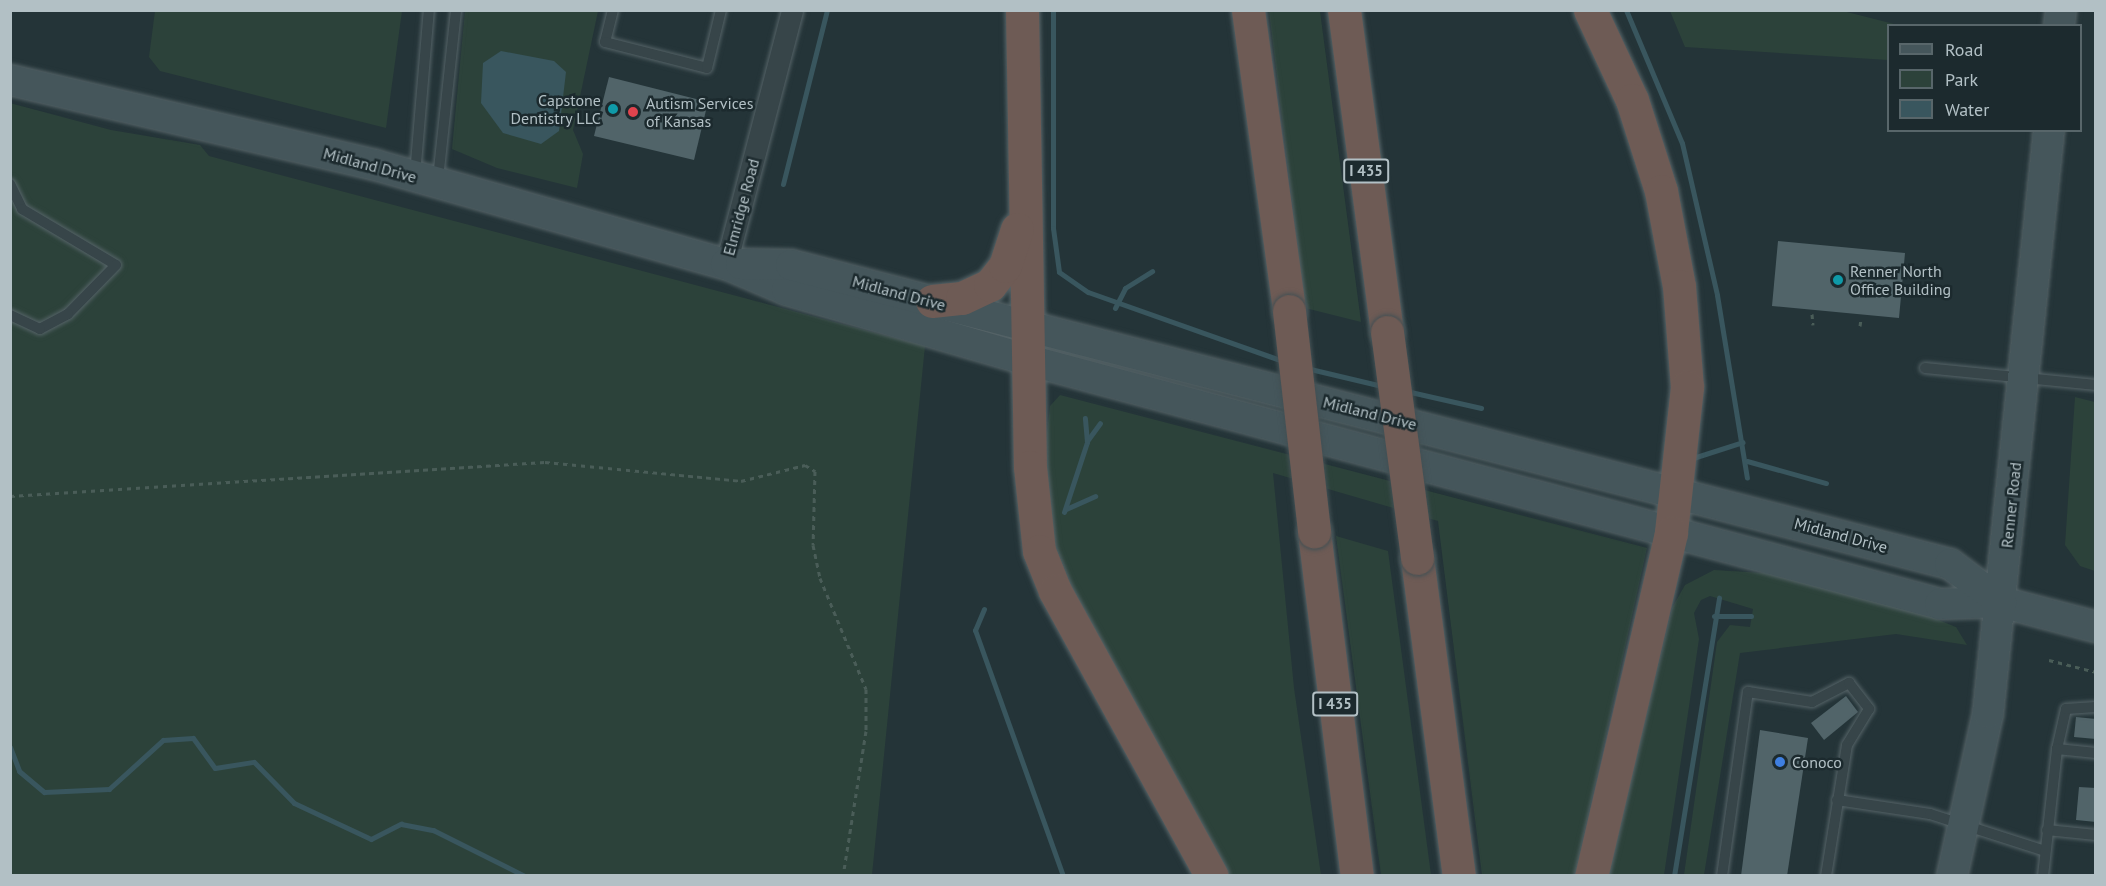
<!DOCTYPE html>
<style>
body{margin:0}
#map{position:relative;width:2106px;height:886px;overflow:hidden;background:#243438;font-family:"PT Sans",sans-serif}
div>[style]{position:absolute}
.green>*{inset:0;background:#2c423a}
.water>*{inset:0;background:#39565e}
.stream>*{height:5px;margin:-2.5px;padding:0 2.5px;transform-origin:2.5px;border-radius:2.5px;background:#39565e}
.building>*{inset:0;background:#516469}
.path>*{height:3px;margin-top:-1.5px;transform-origin:0;background:repeating-linear-gradient(90deg,#4a5d58 0 4.5px,transparent 0 9px)}
.roads{filter:drop-shadow(0 0 2px #556367) drop-shadow(0 0 2px #556367)}
.service>*{height:10px;margin:-5px;padding:0 5px;transform-origin:5px;border-radius:5px;background:#374549}
.minor>*{height:21px;margin:-10.5px;padding:0 10.5px;transform-origin:10.5px;border-radius:10.5px;background:#374549}
.secondary>*{height:30px;margin:-15px;padding:0 15px;transform-origin:15px;border-radius:15px;background:#45565b}
.motorway>*{height:33px;margin:-16.5px;padding:0 16.5px;transform-origin:16.5px;border-radius:16.5px;background:#6e5b55}
.bridges{filter:drop-shadow(0 0 2px #425054) drop-shadow(0 0 2px #425054)}
.motorway-bridge>*{height:33px;margin:-16.5px;padding:0 16.5px;transform-origin:16.5px;border-radius:16.5px;background:#6e5b55}
.dots>*{width:16px;height:16px;translate:-50% -50%;box-sizing:border-box;border:3px solid #1c2a2e;border-radius:50%}
span{translate:-50% -50%;white-space:nowrap;text-align:center;line-height:1.15;-webkit-text-stroke:5px #1c2a2e;paint-order:stroke}
.shield-label span{padding:2px 4px;background:#1c2a2e;border:2px solid;border-radius:4px;-webkit-text-stroke-width:0}
.shield-label{font-size:15px;color:#b2c0c5;font-weight:700}
.poi-label{font-size:16px;color:#b2c0c5}
.right{translate:-100% -50%;text-align:right}
.left{translate:0 -50%;text-align:left}
.street-label{font-size:16px;color:#b2c0c5}
.frame{position:absolute;inset:0;border:12px solid #b2c0c5;pointer-events:none}
.legend{position:absolute;left:1887px;top:24px;width:195px;height:108px;box-sizing:border-box;background:#1c2a2e;border:2px solid #58666a;margin:0;padding:8px 10px;list-style:none;font-size:18px;color:#b2c0c5}
.legend li{display:flex;align-items:center;gap:12px;height:30px}
.legend b{width:30px;border:2px solid #58666a}
</style>
<div id="map">
<div class="green">
<i style="clip-path:polygon(155px 11px,402px 11px,386px 128px,160px 71px,149px 57px)"></i>
<i style="clip-path:polygon(465px 11px,598px 11px,573px 130px,583px 154px,577px 188px,497px 168px,452px 149px)"></i>
<i style="clip-path:polygon(1269px 11px,1320px 11px,1361px 322px,1305px 308px)"></i>
<i style="clip-path:polygon(1670px 11px,1843px 11px,1898px 25px,1888px 26px,1888px 60px,1685px 47px)"></i>
<i style="clip-path:polygon(10px 103px,111px 130px,200px 145px,209px 156px,925px 346px,872px 875px,11px 875px)"></i>
<i style="clip-path:polygon(1060px 395px,1647px 548px,1575px 875px,1482px 875px,1438px 521px,1273px 473px,1294px 688px,1321px 875px,1223px 875px,1086px 622px,1052px 547px,1044px 459px,1050px 406px)"></i>
<i style="clip-path:polygon(2075px 397px,2095px 402px,2095px 571px,2080px 566px,2065px 545px)"></i>
<i style="clip-path:polygon(1336px 536px,1388px 551px,1431px 875px,1381px 875px)"></i>
<i style="clip-path:polygon(1714px 570px,1764px 573px,1921px 613px,1956px 627px,1967px 645px,1896px 634px,1740px 653px,1704px 875px,1684px 875px,1717px 642px,1730px 625px,1750px 627px,1753px 609px,1710px 596px,1701px 600px,1694px 613px,1699px 639px,1664px 875px,1607px 876px,1672px 608px,1685px 585px)"></i>
</div>
<div class="water">
<i style="clip-path:polygon(501px 51px,554px 61px,566px 72px,559px 131px,541px 144px,503px 133px,481px 103px,483px 63px)"></i>
</div>
<div class="stream">
<i style="left:1053px;top:10px;width:218px;rotate:90deg"></i>
<i style="left:1053px;top:228px;width:44px;rotate:82.2deg"></i>
<i style="left:1059px;top:272px;width:35px;rotate:35deg"></i>
<i style="left:1088px;top:292px;width:207px;rotate:19.5deg"></i>
<i style="left:1626px;top:10px;width:144px;rotate:67.2deg"></i>
<i style="left:1682px;top:143px;width:156px;rotate:77deg"></i>
<i style="left:1717px;top:295px;width:185px;rotate:80.7deg"></i>
<i style="left:783px;top:184px;width:179px;rotate:-75.8deg"></i>
<i style="left:1115px;top:308px;width:22px;rotate:-63deg"></i>
<i style="left:1125px;top:288px;width:32px;rotate:-32deg"></i>
<i style="left:1306px;top:368px;width:78px;rotate:13.3deg"></i>
<i style="left:1406px;top:391px;width:77px;rotate:12.8deg"></i>
<i style="left:1087px;top:441px;width:22px;rotate:-54deg"></i>
<i style="left:1693px;top:458px;width:52px;rotate:-17.7deg"></i>
<i style="left:1747px;top:461px;width:82px;rotate:15.6deg"></i>
<i style="left:1066px;top:509px;width:32px;rotate:-24deg"></i>
<i style="left:1064px;top:512px;width:74px;rotate:-71.8deg"></i>
<i style="left:1087px;top:442px;width:24px;rotate:-95deg"></i>
<i style="left:984px;top:609px;width:23px;rotate:113deg"></i>
<i style="left:975px;top:630px;width:261px;rotate:70.3deg"></i>
<i style="left:1714px;top:616px;width:37px"></i>
<i style="left:10px;top:747px;width:26px;rotate:69deg"></i>
<i style="left:19px;top:771px;width:33px;rotate:40deg"></i>
<i style="left:44px;top:792px;width:65px;rotate:-2.6deg"></i>
<i style="left:109px;top:789px;width:73px;rotate:-42.2deg"></i>
<i style="left:163px;top:740px;width:30px;rotate:-4deg"></i>
<i style="left:193px;top:738px;width:37px;rotate:54deg"></i>
<i style="left:215px;top:768px;width:39px;rotate:-9deg"></i>
<i style="left:254px;top:762px;width:57px;rotate:45.7deg"></i>
<i style="left:294px;top:803px;width:85px;rotate:25.1deg"></i>
<i style="left:371px;top:839px;width:34px;rotate:-27deg"></i>
<i style="left:401px;top:824px;width:33px;rotate:11deg"></i>
<i style="left:433px;top:830px;width:103px;rotate:26.6deg"></i>
<i style="left:1674px;top:876px;width:282px;rotate:-80.8deg"></i>
</div>
<div class="building">
<i style="clip-path:polygon(609px 77px,708px 102px,694px 160px,594px 136px)"></i>
<i style="clip-path:polygon(1778px 241px,1905px 253px,1899px 318px,1772px 306px)"></i>
<i style="clip-path:polygon(1846px 696px,1858px 712px,1824px 740px,1811px 723px)"></i>
<i style="clip-path:polygon(2076px 717px,2096px 719px,2096px 739px,2074px 737px)"></i>
<i style="clip-path:polygon(1760px 730px,1808px 738px,1787px 876px,1741px 876px)"></i>
<i style="clip-path:polygon(2079px 787px,2096px 788px,2096px 822px,2076px 820px)"></i>
</div>
<div class="path">
<i style="left:1812px;top:314px;width:11px;rotate:85deg"></i>
<i style="left:1860px;top:326px;width:7px;rotate:-82deg"></i>
<i style="left:10px;top:496px;width:536px;rotate:-3.64deg"></i>
<i style="left:545px;top:462px;width:197px;rotate:5.5deg"></i>
<i style="left:741px;top:481px;width:66px;rotate:-14deg"></i>
<i style="left:805px;top:465px;width:12px;rotate:31deg"></i>
<i style="left:815px;top:471px;width:74px;rotate:91.5deg"></i>
<i style="left:813px;top:545px;width:34px;rotate:78deg"></i>
<i style="left:820px;top:578px;width:120px;rotate:67.5deg"></i>
<i style="left:866px;top:689px;width:42px;rotate:90deg"></i>
<i style="left:866px;top:731px;width:147px;rotate:99deg"></i>
<i style="left:2049px;top:660px;width:49px;rotate:14.3deg"></i>
</div>
<div class="roads">
<div class="service">
<i style="left:613px;top:10px;width:33px;rotate:104deg"></i>
<i style="left:605px;top:42px;width:105px;rotate:14.3deg"></i>
<i style="left:707px;top:68px;width:60px;rotate:-76.4deg"></i>
<i style="left:415px;top:175px;width:166px;rotate:-85.2deg"></i>
<i style="left:438px;top:179px;width:170px;rotate:-83.9deg"></i>
<i style="left:10px;top:184px;width:28px;rotate:64deg"></i>
<i style="left:22px;top:209px;width:109px;rotate:30.8deg"></i>
<i style="left:116px;top:265px;width:69px;rotate:134.4deg"></i>
<i style="left:68px;top:314px;width:32px;rotate:152deg"></i>
<i style="left:40px;top:329px;width:33px;rotate:-155deg"></i>
<i style="left:1925px;top:368px;width:172px;rotate:5.7deg"></i>
<i style="left:2057px;top:749px;width:41px;rotate:-77.3deg"></i>
<i style="left:2066px;top:709px;width:30px;rotate:-4deg"></i>
<i style="left:1837px;top:800px;width:94px;rotate:8.6deg"></i>
<i style="left:1930px;top:814px;width:121px;rotate:17.8deg"></i>
<i style="left:2047px;top:830px;width:49px;rotate:5.8deg"></i>
<i style="left:1722px;top:876px;width:186px;rotate:-82deg"></i>
<i style="left:1748px;top:692px;width:65px;rotate:8.9deg"></i>
<i style="left:1812px;top:702px;width:42px;rotate:-27.2deg"></i>
<i style="left:1849px;top:683px;width:33px;rotate:52deg"></i>
<i style="left:1869px;top:709px;width:42px;rotate:121.4deg"></i>
<i style="left:1847px;top:745px;width:133px;rotate:99.1deg"></i>
<i style="left:2043px;top:876px;width:128px;rotate:-83.7deg"></i>
<i style="left:2057px;top:749px;width:39px;rotate:6deg"></i>
</div>
<div class="minor">
<i style="left:726px;top:264px;width:262px;rotate:-75.4deg"></i>
</div>
<div class="secondary">
<i style="left:2059px;top:26px;width:16px;rotate:-83deg"></i>
<i style="left:10px;top:80px;width:375px;rotate:13.1deg"></i>
<i style="left:375px;top:165px;width:365px;rotate:15.8deg"></i>
<i style="left:726px;top:264px;width:66px;rotate:23.1deg"></i>
<i style="left:787px;top:290px;width:251px;rotate:16.2deg"></i>
<i style="left:1028px;top:360px;width:944px;rotate:14.98deg"></i>
<i style="left:1940px;top:604px;width:61px;rotate:-1.9deg"></i>
<i style="left:2001px;top:602px;width:98px;rotate:14.7deg"></i>
<i style="left:741px;top:264px;width:50px;rotate:1.1deg"></i>
<i style="left:791px;top:265px;width:1197px;rotate:14.47deg"></i>
<i style="left:1950px;top:564px;width:64px;rotate:36.7deg"></i>
<i style="left:1952px;top:876px;width:167px;rotate:-77.5deg"></i>
<i style="left:1988px;top:713px;width:586px;rotate:-84.03deg"></i>
</div>
<div class="motorway">
<i style="left:1022px;top:10px;width:457px;rotate:89deg"></i>
<i style="left:1030px;top:467px;width:84px;rotate:83.9deg"></i>
<i style="left:1039px;top:551px;width:43px;rotate:68.2deg"></i>
<i style="left:1055px;top:591px;width:325px;rotate:61.2deg"></i>
<i style="left:1248px;top:10px;width:304px;rotate:82.2deg"></i>
<i style="left:1344px;top:10px;width:325px;rotate:82.4deg"></i>
<i style="left:1590px;top:10px;width:99px;rotate:65deg"></i>
<i style="left:1632px;top:100px;width:96px;rotate:72.3deg"></i>
<i style="left:1661px;top:191px;width:97px;rotate:79.3deg"></i>
<i style="left:1679px;top:286px;width:101px;rotate:85.5deg"></i>
<i style="left:1687px;top:387px;width:147px;rotate:96.3deg"></i>
<i style="left:1671px;top:533px;width:352px;rotate:103.1deg"></i>
<i style="left:932px;top:301px;width:30px;rotate:-6deg"></i>
<i style="left:962px;top:298px;width:31px;rotate:-25deg"></i>
<i style="left:990px;top:285px;width:24px;rotate:-52deg"></i>
<i style="left:1005px;top:266px;width:39px;rotate:-72deg"></i>
<i style="left:1314px;top:532px;width:347px;rotate:82.9deg"></i>
<i style="left:1417px;top:558px;width:321px;rotate:82.5deg"></i>
</div>
</div>
<div class="bridges">
<div class="motorway-bridge">
<i style="left:1289px;top:311px;width:222px;rotate:83.5deg"></i>
<i style="left:1387px;top:332px;width:228px;rotate:82.4deg"></i>
</div>
</div>
<div class="dots">
<i style="left:613px;top:109px;background:#0f9aa8"></i>
<i style="left:633px;top:112px;background:#e0444e"></i>
<i style="left:1838px;top:280px;background:#0f9aa8"></i>
<i style="left:1780px;top:762px;background:#3f7fe0"></i>
</div>
<div class="shield-label">
<span style="left:1366px;top:171px">I 435</span>
<span style="left:1335px;top:704px">I 435</span>
</div>
<div class="poi-label">
<span class="right" style="left:601px;top:109px">Capstone<br>Dentistry LLC</span>
<span class="left" style="left:646px;top:112px">Autism Services<br>of Kansas</span>
<span class="left" style="left:1850px;top:280px">Renner North<br>Office Building</span>
<span class="left" style="left:1792px;top:762px">Conoco</span>
</div>
<div class="street-label">
<span style="left:370px;top:165px;rotate:15deg">Midland Drive</span>
<span style="left:741px;top:207px;rotate:-75deg">Elmridge Road</span>
<span style="left:899px;top:293px;rotate:15deg">Midland Drive</span>
<span style="left:1370px;top:413px;rotate:14deg">Midland Drive</span>
<span style="left:2011px;top:505px;rotate:-84deg">Renner Road</span>
<span style="left:1841px;top:535px;rotate:15deg">Midland Drive</span>
</div>
<div class="frame"></div>
<ul class="legend">
<li><b style="height:8px;background:#45565b"></b>Road</li>
<li><b style="height:16px;background:#2c423a"></b>Park</li>
<li><b style="height:16px;background:#39565e"></b>Water</li>
</ul>
</div>
